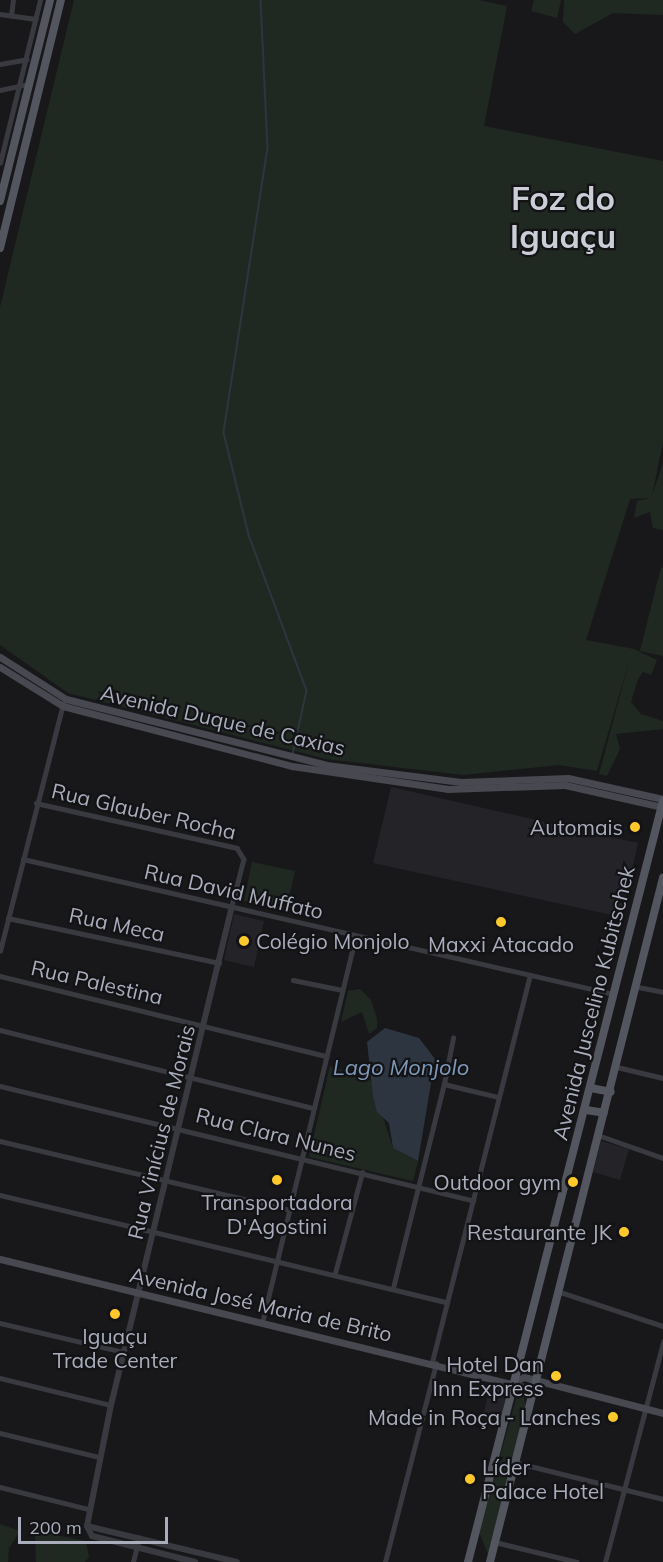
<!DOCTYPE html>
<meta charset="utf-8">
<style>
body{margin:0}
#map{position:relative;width:663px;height:1562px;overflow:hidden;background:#18181b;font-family:Mulish,sans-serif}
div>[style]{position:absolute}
.built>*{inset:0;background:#242428}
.green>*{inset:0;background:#1f2922}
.water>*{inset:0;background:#2d3640}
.stream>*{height:1.5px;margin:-0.75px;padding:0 0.75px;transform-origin:0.75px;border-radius:0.75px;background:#2d3640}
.minor>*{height:4.5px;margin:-2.25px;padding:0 2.25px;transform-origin:2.25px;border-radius:2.25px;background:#393940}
.tertiary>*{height:6px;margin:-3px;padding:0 3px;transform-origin:3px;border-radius:3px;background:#393940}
.secondary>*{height:7px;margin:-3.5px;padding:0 3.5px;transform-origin:3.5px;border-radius:3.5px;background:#474850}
.primary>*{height:8px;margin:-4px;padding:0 4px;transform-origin:4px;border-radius:4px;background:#54565f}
.dots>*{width:16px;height:16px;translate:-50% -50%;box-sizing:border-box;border:3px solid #131316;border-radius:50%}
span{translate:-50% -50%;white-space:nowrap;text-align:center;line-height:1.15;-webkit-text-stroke:4.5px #131316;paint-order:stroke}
.street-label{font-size:21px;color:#a9adbc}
.poi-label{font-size:21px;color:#a9adbc}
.right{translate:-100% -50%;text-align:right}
.left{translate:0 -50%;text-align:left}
.water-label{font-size:22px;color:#7d98b9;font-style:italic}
.town-label{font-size:33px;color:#cbcdd7;font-weight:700}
.scale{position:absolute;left:18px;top:1517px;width:150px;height:27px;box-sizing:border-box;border:3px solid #a9adbc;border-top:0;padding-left:8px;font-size:18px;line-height:21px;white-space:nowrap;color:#a9adbc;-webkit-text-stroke:4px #131316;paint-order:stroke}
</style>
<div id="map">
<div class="built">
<i style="clip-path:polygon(391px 787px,638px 843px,621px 917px,373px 863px)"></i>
<i style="clip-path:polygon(234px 914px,264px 921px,254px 967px,224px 960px)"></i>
<i style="clip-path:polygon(601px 1141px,629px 1149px,620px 1180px,593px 1172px)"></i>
<i style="clip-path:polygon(490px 1386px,507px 1390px,502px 1417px,484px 1412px)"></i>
</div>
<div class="green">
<i style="clip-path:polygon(74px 0,478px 0,507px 6px,484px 126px,663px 161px,663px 442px,652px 496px,663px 463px,663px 530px,653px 528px,650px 512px,634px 518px,637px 501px,650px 498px,630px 499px,586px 640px,634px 649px,657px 660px,651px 675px,643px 672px,638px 679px,631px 702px,641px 714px,663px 721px,663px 729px,616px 734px,620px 749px,607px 776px,599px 774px,630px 658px,597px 771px,559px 765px,463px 775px,326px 759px,68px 693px,0 645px,0 307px)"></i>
<i style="clip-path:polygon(534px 0,561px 0,557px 18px,531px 11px)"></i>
<i style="clip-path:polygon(564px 0,663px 0,663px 15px,613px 13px,575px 34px,563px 22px)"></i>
<i style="clip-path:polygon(661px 567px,663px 568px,663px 656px,640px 651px)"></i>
<i style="clip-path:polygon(252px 862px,295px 871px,286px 910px,244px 901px)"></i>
<i style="clip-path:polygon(360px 989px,371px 1000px,377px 1019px,377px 1028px,369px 1034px,362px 1012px,341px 1022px,348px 991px)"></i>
<i style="clip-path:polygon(330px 1066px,371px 1081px,393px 1148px,418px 1161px,413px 1181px,309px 1157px)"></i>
<i style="clip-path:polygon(518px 1392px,523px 1392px,526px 1408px,488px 1554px,479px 1532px)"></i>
<i style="clip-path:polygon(0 1524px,20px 1531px,9px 1548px,8px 1562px,0 1562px)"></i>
<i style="clip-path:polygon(35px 1531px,86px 1541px,89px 1557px,85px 1562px,36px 1562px)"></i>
</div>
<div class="water">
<i style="clip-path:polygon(385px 1028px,419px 1038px,435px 1059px,418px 1161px,393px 1148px,389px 1123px,377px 1112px,373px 1096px,367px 1042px)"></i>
</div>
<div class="stream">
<i style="left:261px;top:0;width:148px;rotate:87.3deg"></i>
<i style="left:268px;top:148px;width:288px;rotate:98.8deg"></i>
<i style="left:224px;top:433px;width:105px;rotate:76.2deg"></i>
<i style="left:249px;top:535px;width:166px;rotate:69.6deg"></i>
<i style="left:307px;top:691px;width:65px;rotate:102.5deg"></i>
</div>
<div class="minor">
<i style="left:0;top:14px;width:36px;rotate:8deg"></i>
<i style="left:11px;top:16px;width:16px;rotate:-83deg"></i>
<i style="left:0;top:64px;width:27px;rotate:-10deg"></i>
<i style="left:0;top:90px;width:30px;rotate:-12deg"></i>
<i style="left:0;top:163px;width:168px;rotate:-76.2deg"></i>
<i style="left:36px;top:803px;width:206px;rotate:12.6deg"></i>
<i style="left:237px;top:848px;width:13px;rotate:58deg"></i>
<i style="left:244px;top:859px;width:49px;rotate:104.3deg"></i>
<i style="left:23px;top:859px;width:606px;rotate:12.87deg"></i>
<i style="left:8px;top:918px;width:216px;rotate:12deg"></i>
<i style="left:0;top:951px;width:255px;rotate:-75.7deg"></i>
<i style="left:0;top:976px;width:335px;rotate:13.8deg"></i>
<i style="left:293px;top:980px;width:50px;rotate:11.5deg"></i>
<i style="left:638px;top:987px;width:25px;rotate:11deg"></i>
<i style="left:0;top:1030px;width:323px;rotate:14deg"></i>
<i style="left:617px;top:1067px;width:47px;rotate:13.4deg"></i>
<i style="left:444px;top:1084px;width:47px;rotate:-78.9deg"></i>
<i style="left:0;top:1086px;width:487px;rotate:13.6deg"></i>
<i style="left:598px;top:1135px;width:69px;rotate:19.5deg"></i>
<i style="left:0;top:1141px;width:298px;rotate:13.4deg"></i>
<i style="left:0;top:1195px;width:460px;rotate:13.5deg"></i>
<i style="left:335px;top:1273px;width:104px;rotate:-74.9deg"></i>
<i style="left:393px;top:1288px;width:210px;rotate:-76deg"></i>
<i style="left:444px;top:1084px;width:56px;rotate:13.5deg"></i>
<i style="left:560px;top:1292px;width:108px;rotate:18.3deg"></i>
<i style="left:263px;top:1319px;width:394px;rotate:-76.4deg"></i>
<i style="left:0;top:1323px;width:127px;rotate:13.2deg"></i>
<i style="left:432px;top:1362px;width:399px;rotate:-75.8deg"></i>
<i style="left:0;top:1378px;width:114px;rotate:13.7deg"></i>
<i style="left:381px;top:1411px;width:41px;rotate:12.7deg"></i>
<i style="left:0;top:1433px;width:102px;rotate:13.6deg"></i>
<i style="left:514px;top:1462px;width:154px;rotate:13.9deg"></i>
<i style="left:0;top:1487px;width:91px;rotate:14deg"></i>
<i style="left:495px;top:1542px;width:84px;rotate:13.7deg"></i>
<i style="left:133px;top:1562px;width:25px;rotate:-76deg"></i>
<i style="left:385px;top:1562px;width:205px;rotate:-75.6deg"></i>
<i style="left:605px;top:1562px;width:228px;rotate:-75.2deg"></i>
</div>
<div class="tertiary">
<i style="left:87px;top:1526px;width:154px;rotate:13.5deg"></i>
<i style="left:195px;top:1562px;width:106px;rotate:-165.8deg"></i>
<i style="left:92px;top:1536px;width:11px;rotate:-117deg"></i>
<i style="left:87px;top:1526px;width:123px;rotate:-78.8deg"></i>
<i style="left:111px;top:1405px;width:513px;rotate:-76.37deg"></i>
</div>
<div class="secondary">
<i style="left:0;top:657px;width:78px;rotate:32.5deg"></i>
<i style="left:66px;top:699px;width:268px;rotate:14.2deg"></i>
<i style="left:326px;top:765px;width:136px;rotate:7.2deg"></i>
<i style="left:461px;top:782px;width:107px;rotate:-2.1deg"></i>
<i style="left:568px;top:778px;width:97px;rotate:12.5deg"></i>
<i style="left:0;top:667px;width:74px;rotate:31.8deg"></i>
<i style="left:63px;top:706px;width:237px;rotate:14.7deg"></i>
<i style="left:292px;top:766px;width:158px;rotate:8.4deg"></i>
<i style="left:448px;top:789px;width:117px;rotate:-2deg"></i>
<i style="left:565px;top:785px;width:100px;rotate:12.7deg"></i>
<i style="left:0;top:1259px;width:539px;rotate:13.73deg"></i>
<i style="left:524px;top:1387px;width:13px;rotate:-18deg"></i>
<i style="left:514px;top:1382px;width:11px;rotate:-27deg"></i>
<i style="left:524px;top:1377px;width:144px;rotate:14.5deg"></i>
</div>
<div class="primary">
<i style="left:0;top:201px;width:207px;rotate:-76deg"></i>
<i style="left:0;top:248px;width:255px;rotate:-76.2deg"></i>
<i style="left:591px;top:1088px;width:20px;rotate:11deg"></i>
<i style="left:586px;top:1110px;width:18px;rotate:9deg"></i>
<i style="left:468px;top:1562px;width:786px;rotate:-75.63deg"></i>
<i style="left:490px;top:1562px;width:706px;rotate:-75.81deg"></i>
</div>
<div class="dots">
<i style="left:635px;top:827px;background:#ffc92c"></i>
<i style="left:501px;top:922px;background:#ffc92c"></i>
<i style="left:244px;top:941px;background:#ffc92c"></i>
<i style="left:277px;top:1180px;background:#ffc92c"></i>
<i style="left:573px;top:1182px;background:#ffc92c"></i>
<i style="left:624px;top:1232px;background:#ffc92c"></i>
<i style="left:115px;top:1314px;background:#ffc92c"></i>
<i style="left:556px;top:1376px;background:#ffc92c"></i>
<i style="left:613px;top:1417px;background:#ffc92c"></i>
<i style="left:470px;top:1479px;background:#ffc92c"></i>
</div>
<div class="street-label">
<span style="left:223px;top:720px;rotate:13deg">Avenida Duque de Caxias</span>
<span style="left:144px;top:811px;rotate:13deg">Rua Glauber Rocha</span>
<span style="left:234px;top:891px;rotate:13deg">Rua David Muffato</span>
<span style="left:117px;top:924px;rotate:12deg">Rua Meca</span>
<span style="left:97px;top:982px;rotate:13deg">Rua Palestina</span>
<span style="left:593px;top:1003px;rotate:-76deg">Avenida Juscelino Kubitschek</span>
<span style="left:161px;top:1132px;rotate:-76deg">Rua Vinícius de Morais</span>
<span style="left:276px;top:1134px;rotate:14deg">Rua Clara Nunes</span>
<span style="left:261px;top:1304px;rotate:13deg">Avenida José Maria de Brito</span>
</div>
<div class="poi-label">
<span class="right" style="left:623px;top:827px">Automais</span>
<span class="left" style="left:256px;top:941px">Colégio Monjolo</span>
<span style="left:501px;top:944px">Maxxi Atacado</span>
<span class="right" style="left:561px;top:1182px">Outdoor gym</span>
<span style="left:277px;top:1214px">Transportadora<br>D'Agostini</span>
<span class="right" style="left:612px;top:1232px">Restaurante JK</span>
<span style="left:115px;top:1348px">Iguaçu<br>Trade Center</span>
<span class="right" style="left:544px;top:1376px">Hotel Dan<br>Inn Express</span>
<span class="right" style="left:601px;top:1417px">Made in Roça - Lanches</span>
<span class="left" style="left:482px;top:1479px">Líder<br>Palace Hotel</span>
</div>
<div class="water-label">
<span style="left:401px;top:1068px">Lago Monjolo</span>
</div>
<div class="town-label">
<span style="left:563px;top:217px">Foz do<br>Iguaçu</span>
</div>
<div class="scale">200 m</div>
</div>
